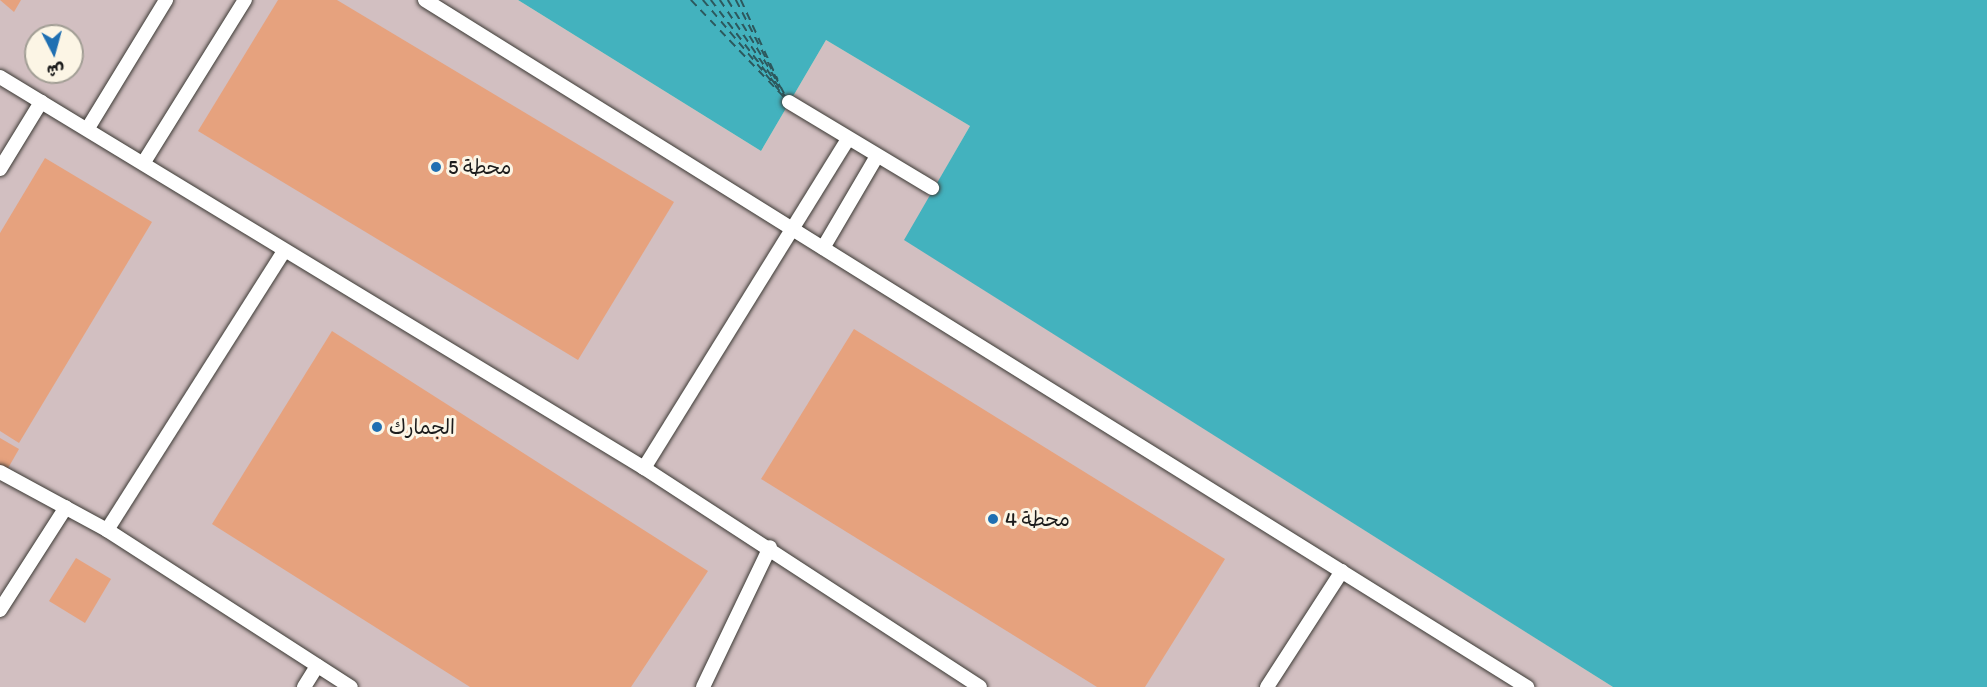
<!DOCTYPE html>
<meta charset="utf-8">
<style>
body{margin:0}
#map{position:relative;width:1987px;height:687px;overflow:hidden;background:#eddfbd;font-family:Itim,"Playpen Sans Arabic",sans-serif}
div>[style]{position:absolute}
.industrial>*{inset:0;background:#d2bfc1}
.water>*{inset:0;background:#43b2be}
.ferry>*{height:1.5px;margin-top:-0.75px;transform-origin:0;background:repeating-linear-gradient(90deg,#2c585d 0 8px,transparent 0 14px)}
.building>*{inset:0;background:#e6a27e}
.roads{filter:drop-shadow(0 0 2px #3b3934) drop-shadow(0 0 2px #3b3934)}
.lane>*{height:14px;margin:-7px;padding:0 7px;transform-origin:7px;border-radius:7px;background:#fff}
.dots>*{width:16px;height:16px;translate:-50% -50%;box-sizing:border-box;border:3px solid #fcf5e5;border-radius:50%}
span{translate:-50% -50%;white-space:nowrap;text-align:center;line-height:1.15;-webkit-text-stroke:6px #fcf5e5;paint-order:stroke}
.poi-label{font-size:20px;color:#1c1c1c}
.left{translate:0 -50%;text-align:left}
.north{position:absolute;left:24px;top:24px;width:60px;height:60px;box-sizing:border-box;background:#fcf5e5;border:2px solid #a29e95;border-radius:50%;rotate:174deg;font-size:16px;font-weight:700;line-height:24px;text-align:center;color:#1c1c1c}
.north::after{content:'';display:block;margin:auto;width:21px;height:27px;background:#1f6fb2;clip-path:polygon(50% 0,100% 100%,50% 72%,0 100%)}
</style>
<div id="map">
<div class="industrial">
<i style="clip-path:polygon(evenodd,0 0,518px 0,761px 151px,826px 40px,970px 126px,905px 240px,1613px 687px,0 687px,0 0,36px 36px,72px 36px,72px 72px,36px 72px,36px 36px)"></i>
</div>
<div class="water">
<i style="clip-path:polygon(518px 0,1987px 0,1987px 687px,1613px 687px,904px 240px,970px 126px,826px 40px,761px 151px)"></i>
</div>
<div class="ferry">
<i style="left:691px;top:0;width:134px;rotate:46.2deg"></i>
<i style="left:703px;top:0;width:119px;rotate:49.8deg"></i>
<i style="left:711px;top:0;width:107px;rotate:52.6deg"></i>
<i style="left:720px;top:0;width:116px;rotate:55.9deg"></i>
<i style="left:728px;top:0;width:103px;rotate:58.9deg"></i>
<i style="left:736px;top:0;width:105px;rotate:62.7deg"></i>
<i style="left:741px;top:0;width:88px;rotate:65.2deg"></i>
</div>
<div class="building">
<i style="clip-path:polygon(0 0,21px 0,14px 12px)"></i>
<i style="clip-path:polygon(278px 0,337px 0,674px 202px,578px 360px,198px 131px)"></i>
<i style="clip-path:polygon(45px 158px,152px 222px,19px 443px,0 431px,0 233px)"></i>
<i style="clip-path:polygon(854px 329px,1225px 559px,1145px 687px,1097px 687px,761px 479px)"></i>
<i style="clip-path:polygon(332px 331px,708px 571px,631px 687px,470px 687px,212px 524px)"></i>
<i style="clip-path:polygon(0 438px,19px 449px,7px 470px,0 465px)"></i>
<i style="clip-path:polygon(76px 558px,111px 579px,85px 623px,49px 601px)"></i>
</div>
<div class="roads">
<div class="lane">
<i style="left:425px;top:0;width:1299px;rotate:31.94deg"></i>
<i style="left:0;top:77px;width:753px;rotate:31.26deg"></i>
<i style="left:644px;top:468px;width:401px;rotate:33.1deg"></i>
<i style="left:789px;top:102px;width:167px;rotate:31deg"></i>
<i style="left:88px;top:128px;width:150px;rotate:-58.6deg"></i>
<i style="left:144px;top:162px;width:191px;rotate:-58.1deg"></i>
<i style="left:0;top:169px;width:79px;rotate:-58.5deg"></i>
<i style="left:823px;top:248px;width:107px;rotate:-59.6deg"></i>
<i style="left:644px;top:468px;width:387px;rotate:-58.2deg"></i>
<i style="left:0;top:472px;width:122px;rotate:28.5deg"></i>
<i style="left:107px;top:530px;width:290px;rotate:32.8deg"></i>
<i style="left:107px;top:530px;width:330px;rotate:-57.6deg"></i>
<i style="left:0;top:610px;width:122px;rotate:-57.3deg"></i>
<i style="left:304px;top:687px;width:25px;rotate:-58deg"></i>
<i style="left:703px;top:687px;width:155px;rotate:-64.4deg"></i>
<i style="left:1267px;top:687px;width:138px;rotate:-57.1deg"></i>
</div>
</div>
<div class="dots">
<i style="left:436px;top:167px;background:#1f6fb2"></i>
<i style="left:377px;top:427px;background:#1f6fb2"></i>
<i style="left:993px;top:519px;background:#1f6fb2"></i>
</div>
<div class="poi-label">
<span class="left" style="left:448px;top:167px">محطة 5</span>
<span class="left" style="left:389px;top:427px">الجمارك</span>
<span class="left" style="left:1005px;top:519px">محطة 4</span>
</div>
<div class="north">ش</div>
</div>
